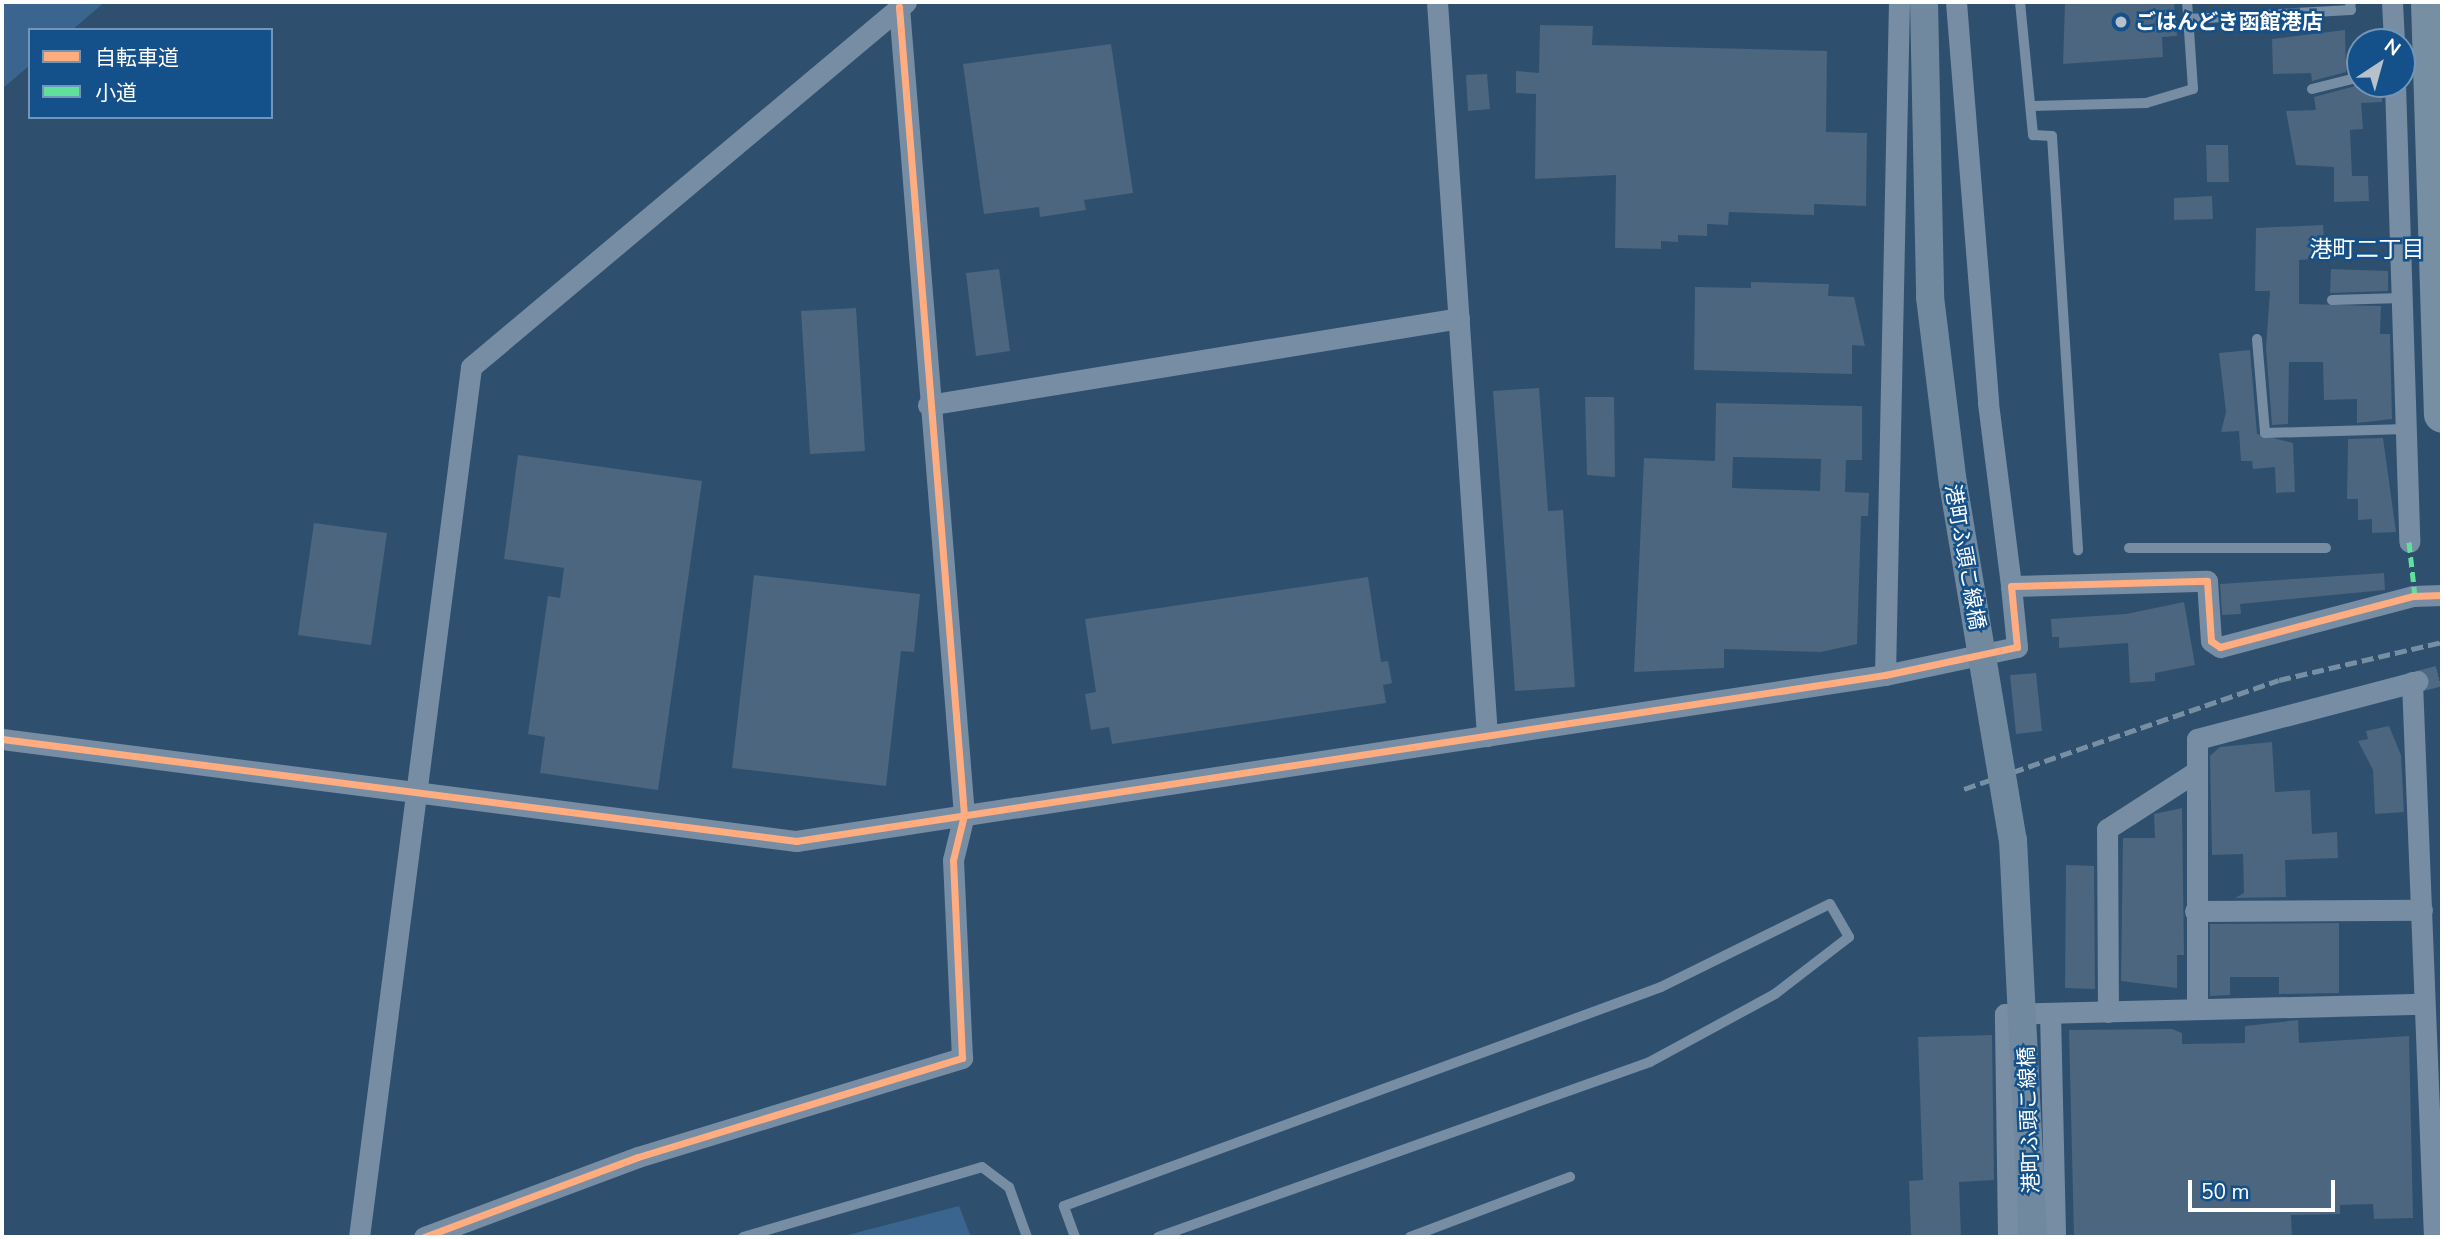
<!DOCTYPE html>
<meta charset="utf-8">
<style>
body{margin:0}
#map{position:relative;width:2444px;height:1239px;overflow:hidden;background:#2f4f6e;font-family:"Nunito Sans","Noto Sans JP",sans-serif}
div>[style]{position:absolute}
.water>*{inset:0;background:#39658e}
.building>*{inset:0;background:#4b667e}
.street-tunnel>*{height:21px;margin-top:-10.5px;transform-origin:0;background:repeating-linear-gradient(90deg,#4e6984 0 21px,transparent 0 31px)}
.lane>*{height:10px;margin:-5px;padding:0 5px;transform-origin:5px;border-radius:5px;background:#768da4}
.street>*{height:21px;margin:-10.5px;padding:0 10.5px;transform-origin:10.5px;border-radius:10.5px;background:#768da4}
.highway>*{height:37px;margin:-18.5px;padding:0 18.5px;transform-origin:18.5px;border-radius:18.5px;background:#778fa3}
.rail>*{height:5px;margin-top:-2.5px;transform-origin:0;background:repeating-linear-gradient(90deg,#778fa3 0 12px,transparent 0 17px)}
.secondary-bridge>*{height:28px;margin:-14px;padding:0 14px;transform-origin:14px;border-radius:14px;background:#70899f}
.quiet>*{height:5px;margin-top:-2.5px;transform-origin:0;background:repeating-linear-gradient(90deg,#60e19b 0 10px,transparent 0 15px)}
.cycleway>*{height:7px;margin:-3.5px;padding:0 3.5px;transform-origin:3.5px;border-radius:3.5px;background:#ffac80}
.dots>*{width:19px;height:19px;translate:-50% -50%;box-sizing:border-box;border:4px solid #145089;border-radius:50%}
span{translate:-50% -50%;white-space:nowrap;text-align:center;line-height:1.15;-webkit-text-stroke:5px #145089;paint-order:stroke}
.poi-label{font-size:21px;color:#fff;font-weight:700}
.left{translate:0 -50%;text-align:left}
.street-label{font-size:21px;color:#fff}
.neighbourhood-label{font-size:23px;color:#fff}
.frame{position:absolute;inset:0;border:4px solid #fff;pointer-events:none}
.legend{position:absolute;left:28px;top:28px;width:245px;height:91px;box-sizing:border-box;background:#145089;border:2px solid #7296b8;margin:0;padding:9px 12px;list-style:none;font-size:21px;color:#fff}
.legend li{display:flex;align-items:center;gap:14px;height:35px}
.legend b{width:35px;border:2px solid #7296b8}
.north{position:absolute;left:2346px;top:28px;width:70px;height:70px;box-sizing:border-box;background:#145089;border:2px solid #7296b8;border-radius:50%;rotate:36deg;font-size:19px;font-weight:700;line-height:28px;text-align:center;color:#fff}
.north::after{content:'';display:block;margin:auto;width:24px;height:32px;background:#b6c1cc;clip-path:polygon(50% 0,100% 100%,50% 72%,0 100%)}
.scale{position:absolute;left:2188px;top:1180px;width:147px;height:32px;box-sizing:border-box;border:4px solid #fff;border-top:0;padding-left:9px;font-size:21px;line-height:24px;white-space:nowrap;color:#fff;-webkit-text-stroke:5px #145089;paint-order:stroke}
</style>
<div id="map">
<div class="water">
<i style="clip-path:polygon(2px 2px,105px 2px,72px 30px,30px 30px,30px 65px,2px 89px)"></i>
<i style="clip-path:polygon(959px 1206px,971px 1237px,840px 1237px)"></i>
</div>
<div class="building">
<i style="clip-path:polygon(2065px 2px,2174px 2px,2177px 36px,2162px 37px,2163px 57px,2063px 64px)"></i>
<i style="clip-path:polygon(1540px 25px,1593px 26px,1592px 45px,1827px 51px,1826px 132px,1867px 133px,1866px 206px,1814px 204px,1814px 215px,1729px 212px,1728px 225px,1707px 224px,1707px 236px,1678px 235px,1678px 242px,1661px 241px,1661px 249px,1615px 248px,1616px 175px,1535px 179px,1536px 94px,1516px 93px,1516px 71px,1539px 73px)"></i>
<i style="clip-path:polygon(2345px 30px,2346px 72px,2312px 81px,2311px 73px,2273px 74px,2272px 39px)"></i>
<i style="clip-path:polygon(1111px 44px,1133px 193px,1084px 200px,1086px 210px,1040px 217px,1039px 207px,984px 214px,963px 64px)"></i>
<i style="clip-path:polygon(1487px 74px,1490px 109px,1468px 111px,1466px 75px)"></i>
<i style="clip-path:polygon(2363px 84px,2382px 84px,2382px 102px,2361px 103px,2363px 129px,2350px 130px,2352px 176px,2368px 176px,2369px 201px,2334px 202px,2334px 167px,2296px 165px,2286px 111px,2316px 110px,2314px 97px)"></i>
<i style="clip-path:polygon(2206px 145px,2228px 145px,2229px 182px,2207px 182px)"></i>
<i style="clip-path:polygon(2212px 196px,2213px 219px,2174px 220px,2174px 198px)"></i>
<i style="clip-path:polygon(2323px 225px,2325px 258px,2299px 260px,2299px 304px,2381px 306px,2380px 334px,2390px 334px,2392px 419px,2357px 423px,2357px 399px,2324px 400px,2323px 362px,2289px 362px,2288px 424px,2272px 425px,2266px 348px,2270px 291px,2255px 291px,2256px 228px)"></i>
<i style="clip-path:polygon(999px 269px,1010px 351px,976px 356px,966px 273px)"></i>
<i style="clip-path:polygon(2331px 269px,2388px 271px,2388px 291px,2330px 293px)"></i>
<i style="clip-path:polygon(1751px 282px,1829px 284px,1828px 296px,1854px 297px,1865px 346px,1852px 345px,1852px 374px,1694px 370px,1695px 287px,1751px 288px)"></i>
<i style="clip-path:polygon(856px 308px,865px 451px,810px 454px,801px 311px)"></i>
<i style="clip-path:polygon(2250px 350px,2257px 434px,2293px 443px,2295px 492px,2276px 493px,2275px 467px,2253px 469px,2252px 461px,2241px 461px,2239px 431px,2221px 432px,2226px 412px,2219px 353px)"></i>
<i style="clip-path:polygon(1539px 388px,1548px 511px,1563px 510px,1575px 687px,1515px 691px,1493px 391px)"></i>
<i style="clip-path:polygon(1585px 397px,1614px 397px,1615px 477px,1587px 475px)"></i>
<i style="clip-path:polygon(evenodd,1716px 403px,1862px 406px,1862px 460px,1846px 460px,1845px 492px,1869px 493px,1868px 516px,1861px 516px,1857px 644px,1821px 652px,1724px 649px,1724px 668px,1634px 672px,1644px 458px,1715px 461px,1716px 403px,1733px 457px,1821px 459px,1820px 491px,1732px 488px,1733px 457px)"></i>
<i style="clip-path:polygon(2383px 438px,2396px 532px,2372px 533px,2372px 519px,2358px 520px,2358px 499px,2347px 499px,2348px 439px)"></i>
<i style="clip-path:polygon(518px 455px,702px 481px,658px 790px,540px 773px,545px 737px,528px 734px,548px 596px,560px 598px,564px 568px,504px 559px)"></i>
<i style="clip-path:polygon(314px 523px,387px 533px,371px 645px,298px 635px)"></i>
<i style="clip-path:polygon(2384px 573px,2385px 590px,2240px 604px,2241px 614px,2222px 615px,2220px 584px)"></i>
<i style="clip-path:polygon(754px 575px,920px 594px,914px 652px,901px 651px,886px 786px,732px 768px)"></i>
<i style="clip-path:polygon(1368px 577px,1381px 662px,1388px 661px,1392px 683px,1383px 685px,1386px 703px,1112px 744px,1109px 727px,1091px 730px,1085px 694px,1096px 692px,1085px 619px)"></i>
<i style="clip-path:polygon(2184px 602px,2195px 665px,2155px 673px,2155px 681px,2130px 683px,2128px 643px,2059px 648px,2059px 637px,2052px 637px,2051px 619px,2126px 614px)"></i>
<i style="clip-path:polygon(2036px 673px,2042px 731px,2016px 734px,2010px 675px)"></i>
<i style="clip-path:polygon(2389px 726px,2401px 755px,2404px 812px,2375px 814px,2373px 770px,2358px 741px,2368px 739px,2366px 731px)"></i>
<i style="clip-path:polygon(2272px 742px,2275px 792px,2310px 790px,2312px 834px,2337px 832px,2338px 858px,2285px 860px,2286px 897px,2235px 898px,2244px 893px,2243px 854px,2212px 855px,2210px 756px,2220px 747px)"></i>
<i style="clip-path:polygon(2182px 808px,2184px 955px,2177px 955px,2177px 988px,2121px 981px,2123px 838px,2155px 838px,2154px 814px)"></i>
<i style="clip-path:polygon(2066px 865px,2094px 866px,2095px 989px,2065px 988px)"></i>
<i style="clip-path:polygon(2339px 923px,2339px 993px,2279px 994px,2279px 977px,2230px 977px,2230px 995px,2210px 996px,2210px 924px)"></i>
<i style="clip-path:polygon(2298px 1020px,2299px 1043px,2409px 1036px,2413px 1218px,2374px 1219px,2373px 1204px,2340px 1205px,2340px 1214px,2291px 1215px,2292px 1237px,2074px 1237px,2069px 1030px,2172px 1029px,2182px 1033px,2182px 1044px,2245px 1043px,2245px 1026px)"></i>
<i style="clip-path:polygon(1992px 1035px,1994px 1180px,1959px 1182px,1961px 1237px,1911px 1237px,1909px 1181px,1923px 1180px,1918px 1037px)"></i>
</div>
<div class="street-tunnel">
<i style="left:2418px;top:681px;width:25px;rotate:-14deg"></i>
</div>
<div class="lane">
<i style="left:2020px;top:2px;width:134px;rotate:84.4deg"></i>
<i style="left:2033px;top:135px;width:19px;rotate:3deg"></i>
<i style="left:2052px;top:136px;width:415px;rotate:86.4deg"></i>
<i style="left:2188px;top:19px;width:163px;rotate:-3.2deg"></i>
<i style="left:2351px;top:10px;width:8px;rotate:-97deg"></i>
<i style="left:2312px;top:89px;width:49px;rotate:-14deg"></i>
<i style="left:2031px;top:106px;width:115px;rotate:-1.5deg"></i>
<i style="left:2146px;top:103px;width:49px;rotate:-16.6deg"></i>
<i style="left:2193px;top:89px;width:87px;rotate:-93.9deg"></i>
<i style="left:2332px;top:300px;width:70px;rotate:-1.6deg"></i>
<i style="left:2257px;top:339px;width:94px;rotate:85.1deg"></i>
<i style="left:2265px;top:433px;width:142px;rotate:-1.6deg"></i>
<i style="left:2129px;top:548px;width:197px"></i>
<i style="left:743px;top:1237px;width:249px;rotate:-16.3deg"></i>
<i style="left:982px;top:1167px;width:34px;rotate:37deg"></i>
<i style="left:1009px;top:1187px;width:53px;rotate:70.2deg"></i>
<i style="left:1075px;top:1237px;width:33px;rotate:-110deg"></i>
<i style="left:1064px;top:1206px;width:636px;rotate:-20.14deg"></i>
<i style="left:1661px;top:987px;width:188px;rotate:-26.2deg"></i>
<i style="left:1830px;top:904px;width:38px;rotate:60deg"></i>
<i style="left:1849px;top:937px;width:93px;rotate:142.4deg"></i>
<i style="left:1775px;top:994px;width:142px;rotate:151.5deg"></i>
<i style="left:1650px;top:1062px;width:522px;rotate:160.42deg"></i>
<i style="left:1410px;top:1237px;width:171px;rotate:-20.6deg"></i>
</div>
<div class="street">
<i style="left:1437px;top:2px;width:736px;rotate:86.1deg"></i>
<i style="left:1956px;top:2px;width:402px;rotate:85.4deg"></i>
<i style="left:1988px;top:403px;width:184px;rotate:82.8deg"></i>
<i style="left:2392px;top:2px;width:40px;rotate:87.1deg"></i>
<i style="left:2395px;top:84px;width:458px;rotate:88.2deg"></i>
<i style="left:928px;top:405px;width:538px;rotate:-9.3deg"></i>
<i style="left:1885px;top:675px;width:673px;rotate:-88.81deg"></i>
<i style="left:2412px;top:682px;width:555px;rotate:87.73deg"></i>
<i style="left:2px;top:739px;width:801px;rotate:7.32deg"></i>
<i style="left:796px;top:841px;width:1102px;rotate:-8.67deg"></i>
<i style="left:1885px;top:675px;width:135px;rotate:-12deg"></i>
<i style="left:2017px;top:647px;width:61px;rotate:-95.6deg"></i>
<i style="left:2011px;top:586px;width:196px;rotate:-1.5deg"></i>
<i style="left:2207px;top:581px;width:60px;rotate:86.2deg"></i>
<i style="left:2211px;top:641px;width:11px;rotate:34deg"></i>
<i style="left:2220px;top:647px;width:200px;rotate:-14.8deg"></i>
<i style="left:2413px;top:596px;width:29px;rotate:-2deg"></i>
<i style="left:2195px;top:911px;width:227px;rotate:-0.3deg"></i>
<i style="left:2197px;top:1009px;width:270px;rotate:-90deg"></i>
<i style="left:2197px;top:739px;width:228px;rotate:-14.7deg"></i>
<i style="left:2108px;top:1012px;width:183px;rotate:-90.3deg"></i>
<i style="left:2107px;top:829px;width:107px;rotate:-32.8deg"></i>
<i style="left:2050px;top:1013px;width:224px;rotate:88.7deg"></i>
<i style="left:359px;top:1237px;width:877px;rotate:-82.66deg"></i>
<i style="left:471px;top:367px;width:568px;rotate:-40deg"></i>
<i style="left:424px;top:1237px;width:228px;rotate:-20.5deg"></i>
<i style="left:638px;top:1157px;width:339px;rotate:-17deg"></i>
<i style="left:962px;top:1058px;width:198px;rotate:-92.6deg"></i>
<i style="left:953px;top:860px;width:46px;rotate:-76.3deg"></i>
<i style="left:964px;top:815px;width:811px;rotate:-94.6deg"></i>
<i style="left:2008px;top:1237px;width:223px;rotate:-90.8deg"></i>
<i style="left:2005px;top:1014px;width:418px;rotate:-1.4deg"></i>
</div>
<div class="highway">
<i style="left:2429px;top:2px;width:412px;rotate:88.2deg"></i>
</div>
<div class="rail">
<i style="left:1964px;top:789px;width:333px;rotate:-19.1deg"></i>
<i style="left:2279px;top:680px;width:167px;rotate:-13.1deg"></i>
</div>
<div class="secondary-bridge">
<i style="left:1924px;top:2px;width:295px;rotate:88.8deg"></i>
<i style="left:1930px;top:297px;width:187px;rotate:83deg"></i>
<i style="left:1953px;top:483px;width:362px;rotate:80.5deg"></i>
<i style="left:2013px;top:840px;width:398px;rotate:87.1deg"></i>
</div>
<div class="quiet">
<i style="left:2409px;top:542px;width:54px;rotate:83.7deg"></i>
</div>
<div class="cycleway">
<i style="left:2px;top:739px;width:801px;rotate:7.32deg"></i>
<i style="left:796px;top:841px;width:1102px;rotate:-8.67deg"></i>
<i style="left:1885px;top:675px;width:135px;rotate:-12deg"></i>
<i style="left:2017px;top:647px;width:61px;rotate:-95.6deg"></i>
<i style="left:2011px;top:586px;width:196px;rotate:-1.5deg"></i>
<i style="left:2207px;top:581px;width:60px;rotate:86.2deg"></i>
<i style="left:2211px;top:641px;width:11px;rotate:34deg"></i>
<i style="left:2220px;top:647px;width:200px;rotate:-14.8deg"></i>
<i style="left:2413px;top:596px;width:29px;rotate:-2deg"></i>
<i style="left:424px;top:1237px;width:228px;rotate:-20.5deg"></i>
<i style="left:638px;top:1157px;width:339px;rotate:-17deg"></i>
<i style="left:962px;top:1058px;width:198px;rotate:-92.6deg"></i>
<i style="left:953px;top:860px;width:46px;rotate:-76.3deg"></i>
<i style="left:964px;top:815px;width:811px;rotate:-94.6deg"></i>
</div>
<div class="dots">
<i style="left:2121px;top:22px;background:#b6c1cc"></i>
</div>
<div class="poi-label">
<span class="left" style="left:2135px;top:22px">ごはんどき函館港店</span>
</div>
<div class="street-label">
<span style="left:1965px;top:557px;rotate:80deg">港町ふ頭こ線橋</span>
<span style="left:2029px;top:1120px;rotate:-92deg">港町ふ頭こ線橋</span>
</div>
<div class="neighbourhood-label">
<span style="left:2367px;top:250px">港町二丁目</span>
</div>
<div class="frame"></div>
<ul class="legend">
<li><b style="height:9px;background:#ffac80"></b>自転車道</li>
<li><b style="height:9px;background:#60e19b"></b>小道</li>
</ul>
<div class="north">N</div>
<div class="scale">50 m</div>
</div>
